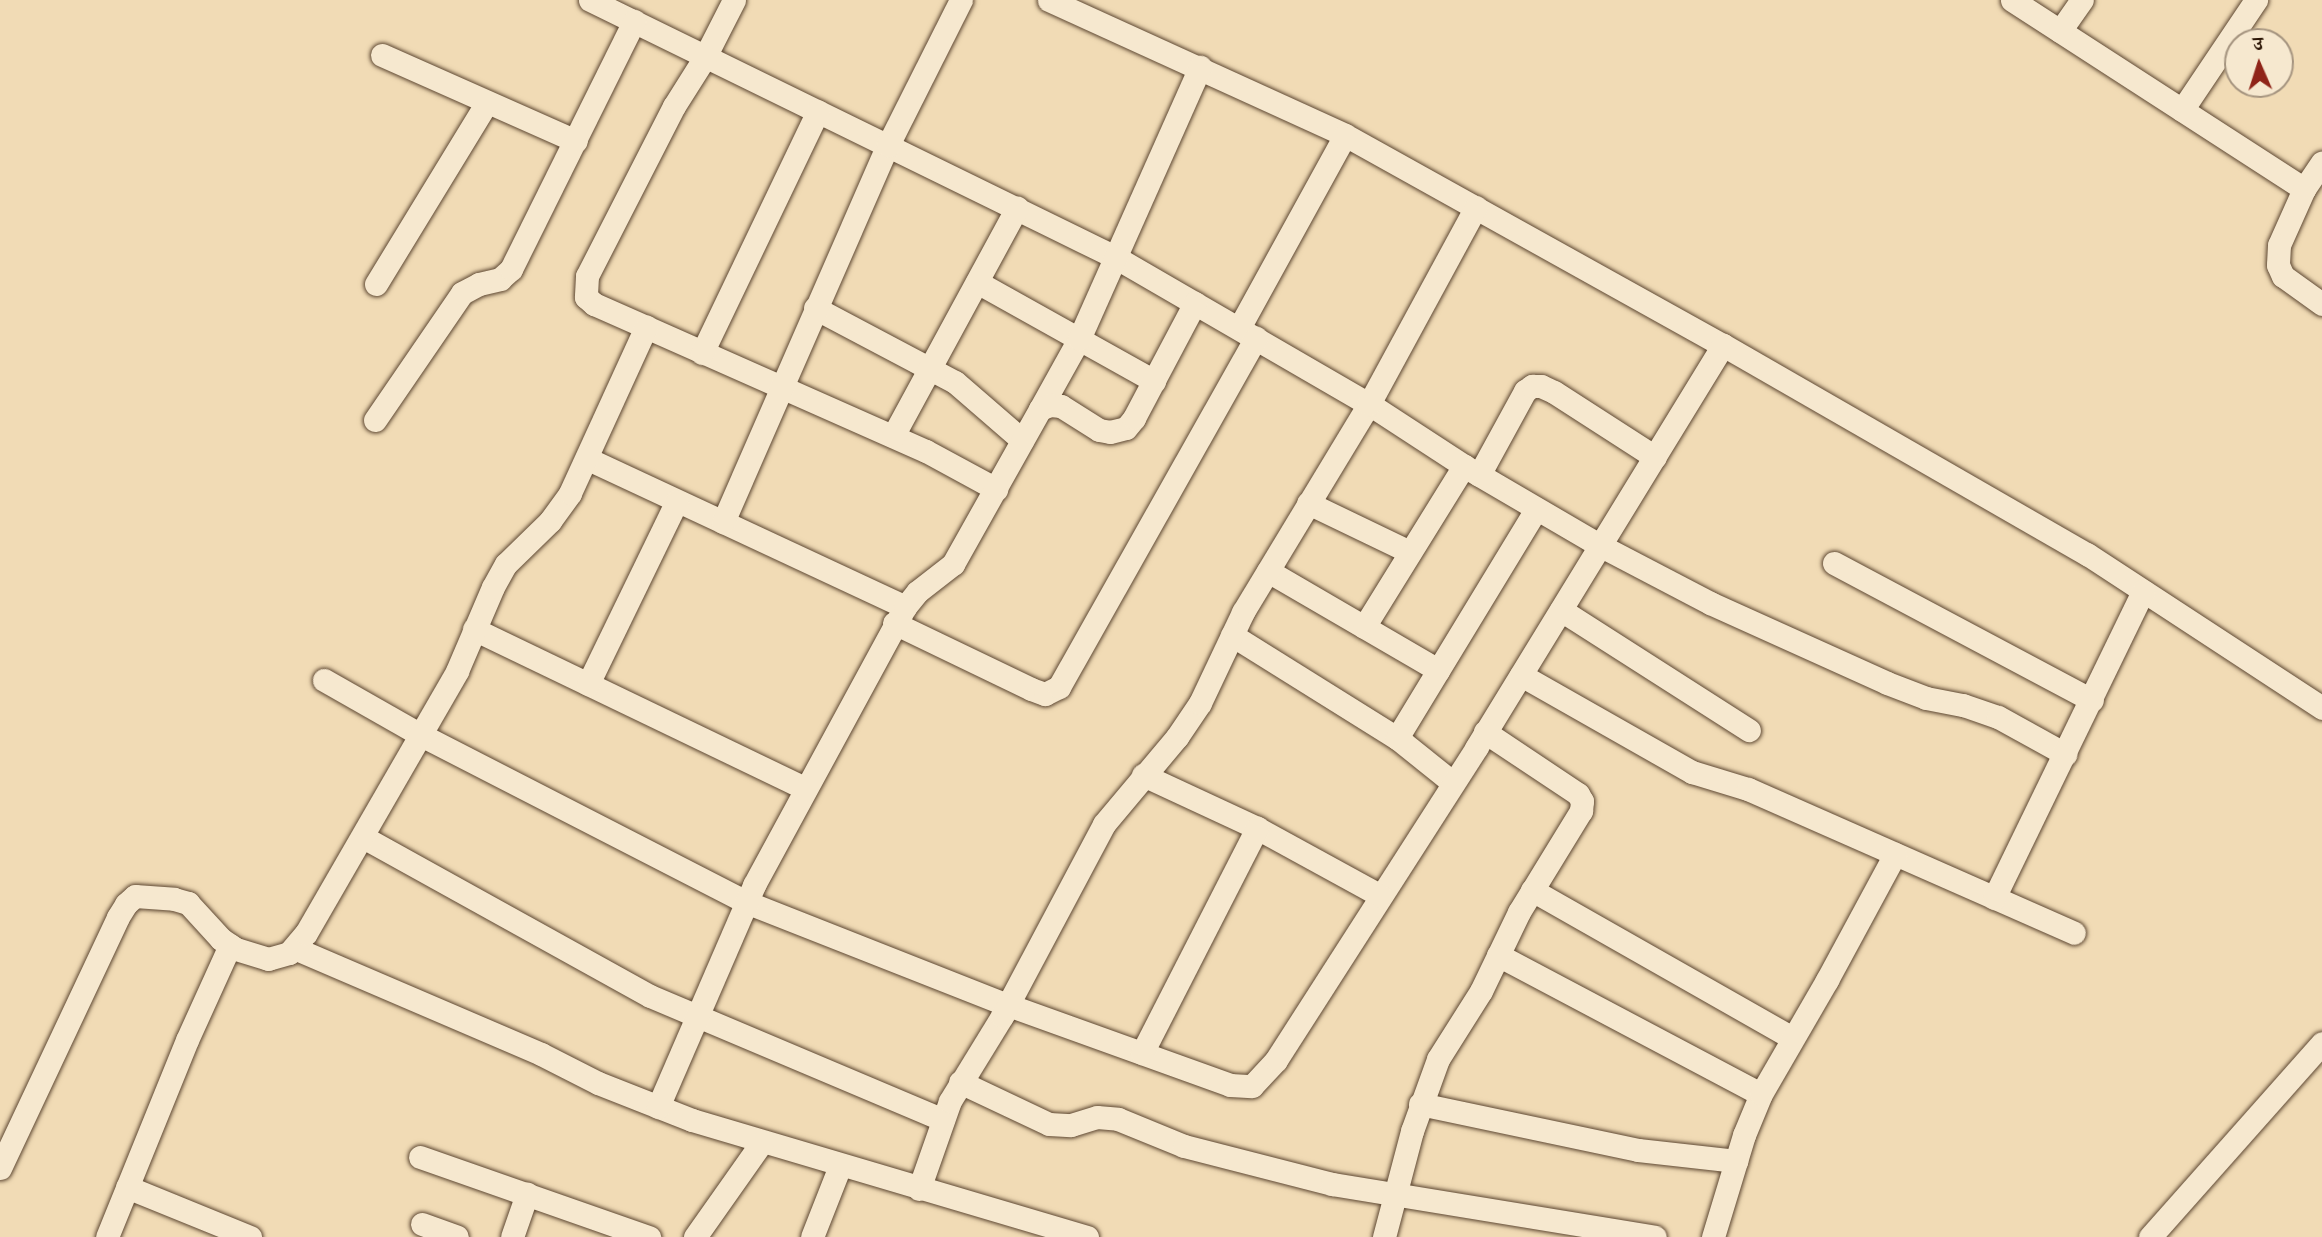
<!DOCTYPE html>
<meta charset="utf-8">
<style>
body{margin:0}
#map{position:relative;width:2322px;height:1237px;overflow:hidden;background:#f1dbb5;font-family:Cardo,"Noto Serif Devanagari",serif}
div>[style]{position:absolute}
.roads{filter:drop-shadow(0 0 2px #5d4732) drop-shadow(0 0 2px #5d4732)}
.minor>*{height:23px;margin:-11.5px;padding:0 11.5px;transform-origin:11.5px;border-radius:11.5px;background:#f6e8cf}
span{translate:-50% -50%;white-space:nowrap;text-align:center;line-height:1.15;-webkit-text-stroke:6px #f6e8cf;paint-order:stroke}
.north{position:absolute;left:2224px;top:28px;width:70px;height:70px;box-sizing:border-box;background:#f6e8cf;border:2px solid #a5947f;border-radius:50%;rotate:357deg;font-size:19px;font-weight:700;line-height:28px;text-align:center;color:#2c1606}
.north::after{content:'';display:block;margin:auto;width:24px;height:32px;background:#8f2418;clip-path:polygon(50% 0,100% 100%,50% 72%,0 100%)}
</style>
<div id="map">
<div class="roads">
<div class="minor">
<i style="left:590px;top:0;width:585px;rotate:26.08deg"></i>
<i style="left:1115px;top:257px;width:293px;rotate:30.1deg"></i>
<i style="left:1369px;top:404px;width:113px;rotate:33.1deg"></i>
<i style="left:1464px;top:466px;width:159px;rotate:30.3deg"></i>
<i style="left:1601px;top:546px;width:123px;rotate:27.6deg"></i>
<i style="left:1710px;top:603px;width:194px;rotate:24.3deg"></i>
<i style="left:1887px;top:683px;width:42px;rotate:21deg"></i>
<i style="left:1926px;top:698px;width:38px;rotate:11deg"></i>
<i style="left:1963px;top:705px;width:37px;rotate:19deg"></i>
<i style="left:1998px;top:717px;width:77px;rotate:28.9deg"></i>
<i style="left:734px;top:0;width:64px;rotate:117deg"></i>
<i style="left:705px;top:57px;width:58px;rotate:122.3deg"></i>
<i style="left:674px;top:106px;width:191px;rotate:117.1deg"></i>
<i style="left:587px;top:276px;width:21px;rotate:93deg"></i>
<i style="left:586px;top:297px;width:11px;rotate:41deg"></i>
<i style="left:594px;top:304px;width:57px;rotate:23.9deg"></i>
<i style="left:646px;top:327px;width:306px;rotate:23.9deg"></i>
<i style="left:926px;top:451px;width:80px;rotate:28.5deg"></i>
<i style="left:1049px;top:0;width:325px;rotate:24.5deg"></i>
<i style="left:1345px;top:135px;width:432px;rotate:29.1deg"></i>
<i style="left:1723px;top:345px;width:420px;rotate:29.9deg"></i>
<i style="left:2087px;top:554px;width:281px;rotate:33.2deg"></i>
<i style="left:2012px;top:0;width:348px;rotate:32.9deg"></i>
<i style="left:2304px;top:189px;width:32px;rotate:-56deg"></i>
<i style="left:2060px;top:31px;width:38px;rotate:-55deg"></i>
<i style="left:382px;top:55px;width:212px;rotate:23.9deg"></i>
<i style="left:2182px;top:110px;width:133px;rotate:-56.1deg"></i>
<i style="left:2304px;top:189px;width:61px;rotate:114.1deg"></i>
<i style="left:2279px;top:245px;width:20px;rotate:93deg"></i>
<i style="left:2278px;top:265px;width:12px;rotate:66deg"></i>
<i style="left:2283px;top:276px;width:48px;rotate:35.7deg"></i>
<i style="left:977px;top:282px;width:203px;rotate:29.2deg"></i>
<i style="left:376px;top:284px;width:213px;rotate:-58.6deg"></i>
<i style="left:815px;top:308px;width:158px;rotate:27.9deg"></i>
<i style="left:955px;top:382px;width:89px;rotate:40.9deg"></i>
<i style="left:1239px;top:328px;width:220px;rotate:-61.2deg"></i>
<i style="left:702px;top:353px;width:268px;rotate:-64.4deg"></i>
<i style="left:1040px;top:409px;width:80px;rotate:-60.9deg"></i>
<i style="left:1079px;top:339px;width:298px;rotate:-66deg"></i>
<i style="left:375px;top:420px;width:154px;rotate:-55.6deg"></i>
<i style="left:462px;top:293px;width:19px;rotate:-28deg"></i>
<i style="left:479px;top:284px;width:22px;rotate:-13deg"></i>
<i style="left:500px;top:279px;width:15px;rotate:-42deg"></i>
<i style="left:511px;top:269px;width:277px;rotate:-63.6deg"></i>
<i style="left:893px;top:436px;width:260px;rotate:-61.5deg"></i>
<i style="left:588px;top:459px;width:350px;rotate:25deg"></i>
<i style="left:1479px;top:475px;width:96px;rotate:-61.3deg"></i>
<i style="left:1525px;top:391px;width:9px;rotate:-36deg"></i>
<i style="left:1532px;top:386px;width:9px"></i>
<i style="left:1541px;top:386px;width:14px;rotate:25deg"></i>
<i style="left:1554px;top:392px;width:120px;rotate:32.8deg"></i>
<i style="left:1308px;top:503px;width:113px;rotate:25.7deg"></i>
<i style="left:723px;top:522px;width:412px;rotate:-66.4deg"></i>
<i style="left:888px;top:145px;width:162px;rotate:-63.3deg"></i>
<i style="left:1834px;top:563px;width:292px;rotate:28deg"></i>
<i style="left:1268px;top:571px;width:197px;rotate:30.2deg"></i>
<i style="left:1561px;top:610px;width:223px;rotate:32.6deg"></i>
<i style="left:894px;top:623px;width:152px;rotate:25.7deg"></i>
<i style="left:1031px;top:689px;width:15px;rotate:20deg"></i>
<i style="left:1045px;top:694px;width:16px;rotate:-27deg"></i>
<i style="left:1059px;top:687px;width:401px;rotate:-60.6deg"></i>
<i style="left:1364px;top:627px;width:190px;rotate:-58.2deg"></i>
<i style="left:474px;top:629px;width:367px;rotate:25.7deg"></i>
<i style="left:1232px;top:635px;width:195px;rotate:32deg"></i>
<i style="left:1397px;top:738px;width:70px;rotate:38.7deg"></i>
<i style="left:1521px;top:675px;width:197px;rotate:29.6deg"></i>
<i style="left:1692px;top:772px;width:59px;rotate:16.9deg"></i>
<i style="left:1748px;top:789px;width:356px;rotate:23.8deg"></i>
<i style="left:324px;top:680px;width:112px;rotate:29.6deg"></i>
<i style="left:421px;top:735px;width:365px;rotate:27.2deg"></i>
<i style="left:746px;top:902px;width:282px;rotate:21.5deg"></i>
<i style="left:1008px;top:1005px;width:236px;rotate:19.8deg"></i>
<i style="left:1230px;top:1085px;width:22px;rotate:3deg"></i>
<i style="left:1252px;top:1086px;width:35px;rotate:-47deg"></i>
<i style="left:1276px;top:1060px;width:371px;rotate:-57.3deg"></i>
<i style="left:1476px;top:748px;width:473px;rotate:-58.5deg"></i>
<i style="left:588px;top:684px;width:203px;rotate:-64.1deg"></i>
<i style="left:1397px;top:738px;width:268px;rotate:-58.7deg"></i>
<i style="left:1143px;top:775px;width:126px;rotate:24.9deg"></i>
<i style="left:1257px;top:828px;width:141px;rotate:28.7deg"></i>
<i style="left:363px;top:837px;width:328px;rotate:29deg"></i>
<i style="left:650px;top:996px;width:318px;rotate:22.9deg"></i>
<i style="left:1532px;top:890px;width:299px;rotate:29.6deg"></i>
<i style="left:1994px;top:898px;width:341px;rotate:-64.1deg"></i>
<i style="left:294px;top:948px;width:269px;rotate:23.2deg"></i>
<i style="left:541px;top:1054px;width:64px;rotate:27deg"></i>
<i style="left:598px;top:1083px;width:101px;rotate:21.5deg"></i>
<i style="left:692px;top:1120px;width:412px;rotate:16.5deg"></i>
<i style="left:1498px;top:955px;width:297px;rotate:27.9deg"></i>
<i style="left:1142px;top:1053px;width:253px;rotate:-62.9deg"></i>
<i style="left:960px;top:1082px;width:98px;rotate:25.3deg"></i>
<i style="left:1049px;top:1124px;width:22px;rotate:3deg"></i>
<i style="left:1071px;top:1125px;width:27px;rotate:-17deg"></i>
<i style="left:1097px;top:1117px;width:21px;rotate:5deg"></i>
<i style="left:1118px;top:1119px;width:71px;rotate:22.2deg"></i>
<i style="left:1184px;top:1146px;width:153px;rotate:14.4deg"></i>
<i style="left:1332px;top:1184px;width:327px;rotate:9.3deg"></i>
<i style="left:1420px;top:1104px;width:223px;rotate:11.9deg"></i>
<i style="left:1638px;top:1150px;width:99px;rotate:6.4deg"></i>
<i style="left:658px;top:1107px;width:242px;rotate:-66.6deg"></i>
<i style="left:754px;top:885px;width:316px;rotate:-61.5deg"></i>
<i style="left:905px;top:607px;width:19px;rotate:-51deg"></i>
<i style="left:917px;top:592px;width:46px;rotate:-37.9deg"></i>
<i style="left:953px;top:564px;width:178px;rotate:-60.7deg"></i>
<i style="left:1040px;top:409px;width:11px;rotate:-22deg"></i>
<i style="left:1050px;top:405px;width:11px;rotate:5deg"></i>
<i style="left:1061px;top:406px;width:45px;rotate:32.3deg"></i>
<i style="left:1099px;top:430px;width:11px;rotate:10deg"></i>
<i style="left:1110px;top:432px;width:16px;rotate:-14deg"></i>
<i style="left:1126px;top:428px;width:13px;rotate:-51deg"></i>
<i style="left:1134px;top:418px;width:130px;rotate:-62.1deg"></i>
<i style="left:420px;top:1157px;width:243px;rotate:19.3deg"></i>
<i style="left:0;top:1168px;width:277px;rotate:-64.8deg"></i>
<i style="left:118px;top:917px;width:15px;rotate:-58deg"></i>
<i style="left:126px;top:904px;width:12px;rotate:-42deg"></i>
<i style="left:135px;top:896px;width:39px;rotate:4deg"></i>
<i style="left:174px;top:899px;width:15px;rotate:16deg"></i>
<i style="left:188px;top:903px;width:49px;rotate:47.5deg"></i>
<i style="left:221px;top:939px;width:18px;rotate:34deg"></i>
<i style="left:236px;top:949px;width:34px;rotate:17deg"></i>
<i style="left:268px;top:959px;width:22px;rotate:-16deg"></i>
<i style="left:289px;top:953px;width:26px;rotate:-50deg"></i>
<i style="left:306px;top:933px;width:302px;rotate:-60deg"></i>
<i style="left:457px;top:671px;width:91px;rotate:-66.8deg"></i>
<i style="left:493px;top:587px;width:26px;rotate:-61deg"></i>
<i style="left:506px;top:564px;width:62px;rotate:-44.3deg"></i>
<i style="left:550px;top:521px;width:34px;rotate:-54deg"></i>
<i style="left:570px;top:493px;width:183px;rotate:-65.4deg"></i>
<i style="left:127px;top:1187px;width:133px;rotate:22.1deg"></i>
<i style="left:919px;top:1189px;width:93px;rotate:-70.6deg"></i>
<i style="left:950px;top:1101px;width:100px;rotate:-58.5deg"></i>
<i style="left:1002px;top:1016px;width:217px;rotate:-62deg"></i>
<i style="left:1104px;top:824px;width:114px;rotate:-50deg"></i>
<i style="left:1177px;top:737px;width:41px;rotate:-55.9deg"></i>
<i style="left:1200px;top:703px;width:101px;rotate:-64.7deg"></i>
<i style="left:1243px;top:612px;width:243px;rotate:-58.8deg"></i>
<i style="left:1369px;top:404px;width:224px;rotate:-61.5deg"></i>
<i style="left:422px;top:1224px;width:37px;rotate:20deg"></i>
<i style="left:107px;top:1237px;width:213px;rotate:-67.9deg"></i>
<i style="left:187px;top:1040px;width:104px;rotate:-65.6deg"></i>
<i style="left:512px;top:1237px;width:46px;rotate:-70.8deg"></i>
<i style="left:695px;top:1237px;width:116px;rotate:-54.8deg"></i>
<i style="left:812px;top:1237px;width:76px;rotate:-68.5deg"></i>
<i style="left:1384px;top:1237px;width:110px;rotate:-75.2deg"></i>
<i style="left:1412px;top:1131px;width:77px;rotate:-70.1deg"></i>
<i style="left:1438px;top:1059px;width:80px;rotate:-57.7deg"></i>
<i style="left:1481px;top:991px;width:88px;rotate:-64.3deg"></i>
<i style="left:1519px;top:912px;width:119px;rotate:-58.5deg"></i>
<i style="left:1581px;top:811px;width:10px;rotate:-84deg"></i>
<i style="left:1582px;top:801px;width:8px;rotate:-120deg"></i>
<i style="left:1578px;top:794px;width:112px;rotate:-146.3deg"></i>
<i style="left:1713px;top:1237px;width:107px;rotate:-73.1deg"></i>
<i style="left:1744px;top:1135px;width:44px;rotate:-67.5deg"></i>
<i style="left:1761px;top:1094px;width:132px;rotate:-59.9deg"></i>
<i style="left:1827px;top:980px;width:143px;rotate:-61.6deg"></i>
<i style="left:2150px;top:1237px;width:259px;rotate:-48.4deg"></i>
</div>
</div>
<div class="north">उ</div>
</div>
